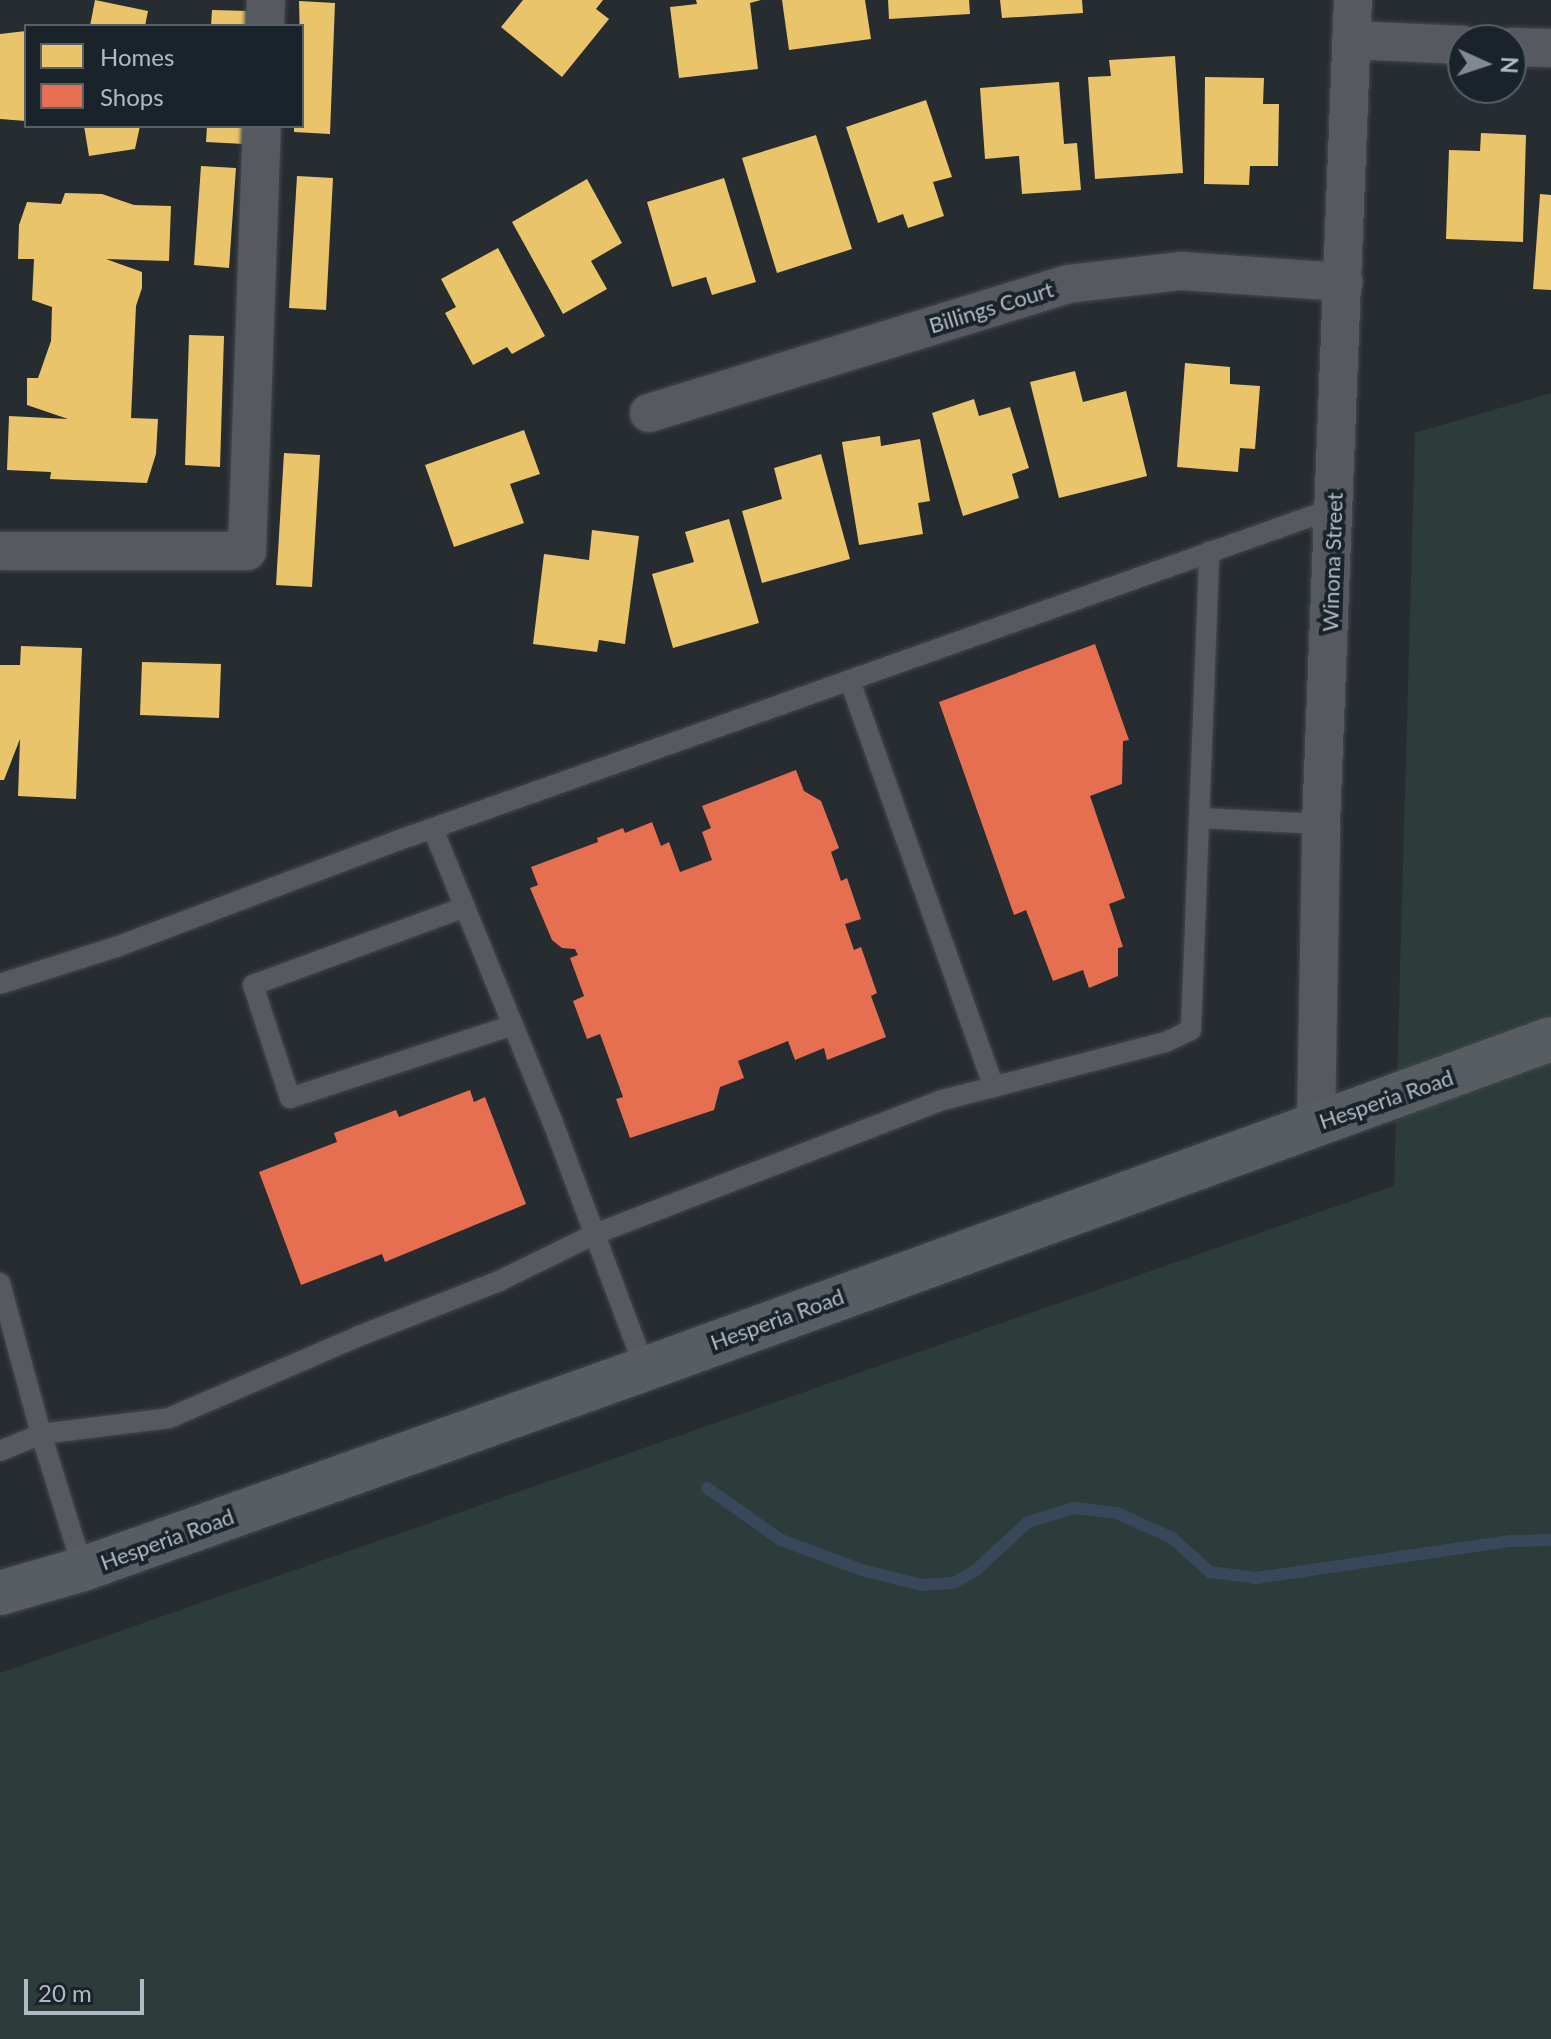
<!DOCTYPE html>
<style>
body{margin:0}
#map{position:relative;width:1551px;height:2039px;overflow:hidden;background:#272c30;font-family:Lato,sans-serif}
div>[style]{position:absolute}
.green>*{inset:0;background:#2b3c3a}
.homes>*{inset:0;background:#e9c46a}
.shops>*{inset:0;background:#e76f51}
.stream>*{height:12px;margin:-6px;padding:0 6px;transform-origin:6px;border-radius:6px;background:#384858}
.roads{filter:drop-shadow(0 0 2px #44484b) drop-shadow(0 0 2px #44484b)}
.service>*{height:20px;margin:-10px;padding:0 10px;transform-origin:10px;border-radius:10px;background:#565a5f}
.minor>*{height:38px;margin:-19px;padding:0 19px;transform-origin:19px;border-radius:19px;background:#565a5f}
.primary>*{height:44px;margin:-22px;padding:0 22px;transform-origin:22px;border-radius:22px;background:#585d61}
span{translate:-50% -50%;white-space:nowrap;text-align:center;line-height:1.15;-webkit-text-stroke:8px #1b232a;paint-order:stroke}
.street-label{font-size:22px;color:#b1b9c2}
.legend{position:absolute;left:24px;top:24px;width:280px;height:104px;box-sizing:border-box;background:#1b232a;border:2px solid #575f67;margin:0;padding:10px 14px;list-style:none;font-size:24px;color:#b1b9c2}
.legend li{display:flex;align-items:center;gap:16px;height:40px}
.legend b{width:40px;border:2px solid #575f67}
.north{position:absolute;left:1447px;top:24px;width:80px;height:80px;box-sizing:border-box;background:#1b232a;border:2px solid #575f67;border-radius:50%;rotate:93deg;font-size:22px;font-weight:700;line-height:32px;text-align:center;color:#b1b9c2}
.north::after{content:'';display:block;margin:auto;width:28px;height:36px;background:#81888f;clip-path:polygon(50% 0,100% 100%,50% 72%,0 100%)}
.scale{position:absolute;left:24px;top:1979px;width:120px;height:36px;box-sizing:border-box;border:4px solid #b1b9c2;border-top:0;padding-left:10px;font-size:24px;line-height:28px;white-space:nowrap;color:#b1b9c2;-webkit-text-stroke:6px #1b232a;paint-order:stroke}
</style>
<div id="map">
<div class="green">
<i style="clip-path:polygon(1551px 393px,1551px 2039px,0 2039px,0 1673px,1394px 1186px,1415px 433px)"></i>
</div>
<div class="homes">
<i style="clip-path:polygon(95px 0,148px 11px,145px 26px,90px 26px)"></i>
<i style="clip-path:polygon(523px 0,603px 0,596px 9px,609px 19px,562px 77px,501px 27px)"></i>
<i style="clip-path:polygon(696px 0,761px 0,750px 3px,758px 69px,679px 78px,670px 7px,697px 4px)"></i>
<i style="clip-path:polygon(782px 0,865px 0,871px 39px,789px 50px)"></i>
<i style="clip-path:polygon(888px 0,969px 0,970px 14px,889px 19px)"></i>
<i style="clip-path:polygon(1000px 0,1082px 0,1083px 13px,1002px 18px)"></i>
<i style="clip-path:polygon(299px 1px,335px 3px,330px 134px,294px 132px,294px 126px,302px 126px)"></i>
<i style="clip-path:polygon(212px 10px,249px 11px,248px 26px,211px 26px)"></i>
<i style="clip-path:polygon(26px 31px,26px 121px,0 119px,0 34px)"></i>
<i style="clip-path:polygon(1175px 56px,1183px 173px,1095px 179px,1088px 77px,1111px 76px,1109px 60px)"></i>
<i style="clip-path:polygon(1205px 77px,1264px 78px,1263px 104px,1279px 104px,1278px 166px,1250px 166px,1249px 185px,1204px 184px)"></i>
<i style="clip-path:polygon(1059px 82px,1064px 144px,1077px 143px,1081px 190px,1022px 194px,1019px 156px,985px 159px,980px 88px)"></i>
<i style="clip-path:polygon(926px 100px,952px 177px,933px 182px,944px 216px,908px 228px,903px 214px,878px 223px,846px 127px)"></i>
<i style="clip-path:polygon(84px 126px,140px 126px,135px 149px,89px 156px)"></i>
<i style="clip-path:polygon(207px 126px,245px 126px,244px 144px,206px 142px)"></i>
<i style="clip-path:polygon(1481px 133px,1526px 135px,1523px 242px,1446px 239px,1449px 150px,1480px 151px)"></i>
<i style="clip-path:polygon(816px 135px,852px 249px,777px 273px,742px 158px)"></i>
<i style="clip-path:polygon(201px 166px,236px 168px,229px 268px,194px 265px)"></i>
<i style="clip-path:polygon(297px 176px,333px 178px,326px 310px,289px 308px)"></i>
<i style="clip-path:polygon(724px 178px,756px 282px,712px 295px,706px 277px,672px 287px,647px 202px)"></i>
<i style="clip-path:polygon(587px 179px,622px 243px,591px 261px,607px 289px,563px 314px,512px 222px)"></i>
<i style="clip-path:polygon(65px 193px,102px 194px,134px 205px,171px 206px,169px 261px,106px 259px,142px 272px,142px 288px,136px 306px,131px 418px,158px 419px,156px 454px,147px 483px,50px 479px,51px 472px,7px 470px,9px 416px,68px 419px,27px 405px,27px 378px,38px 378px,51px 341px,52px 307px,32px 300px,34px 259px,18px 259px,19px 225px,27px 202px,61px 204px)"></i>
<i style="clip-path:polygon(1540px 194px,1551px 195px,1551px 290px,1533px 289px)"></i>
<i style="clip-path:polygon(498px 248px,545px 336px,512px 354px,507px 347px,473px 365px,445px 313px,456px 307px,441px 279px)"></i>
<i style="clip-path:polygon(189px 335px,224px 336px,220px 467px,185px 465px)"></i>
<i style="clip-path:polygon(1185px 363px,1230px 367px,1230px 384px,1260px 386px,1255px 449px,1240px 448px,1238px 472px,1177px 467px)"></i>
<i style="clip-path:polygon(1075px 371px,1083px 402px,1126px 391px,1147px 476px,1059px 498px,1030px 382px)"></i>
<i style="clip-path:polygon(974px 399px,979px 416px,1010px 407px,1029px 468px,1012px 474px,1019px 498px,963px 516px,932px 413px)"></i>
<i style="clip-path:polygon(524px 430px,540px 474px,510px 484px,524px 523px,454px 547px,425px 465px)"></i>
<i style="clip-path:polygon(880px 436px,881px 446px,920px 439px,930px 501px,918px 503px,923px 534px,859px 545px,842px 442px)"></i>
<i style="clip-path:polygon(284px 453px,320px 455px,312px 587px,276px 585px)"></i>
<i style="clip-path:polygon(821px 454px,850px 559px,762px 583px,742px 511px,782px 499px,774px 468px)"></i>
<i style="clip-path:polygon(729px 519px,759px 623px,673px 648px,652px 574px,694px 562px,685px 532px)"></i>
<i style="clip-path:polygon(592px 530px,639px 536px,625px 644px,599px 640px,597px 652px,533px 644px,544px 554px,589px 560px)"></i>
<i style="clip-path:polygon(21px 646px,82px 648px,76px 799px,18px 796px,20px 739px,4px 780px,0 780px,0 665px,20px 665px)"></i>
<i style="clip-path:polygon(142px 662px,221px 664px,219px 718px,140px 715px)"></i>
</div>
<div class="shops">
<i style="clip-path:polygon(1095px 644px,1129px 740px,1123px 741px,1122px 784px,1090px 796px,1125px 898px,1109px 904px,1123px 947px,1118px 948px,1118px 976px,1089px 988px,1083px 970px,1053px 981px,1026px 910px,1014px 915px,939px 702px)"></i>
<i style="clip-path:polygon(796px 770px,804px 791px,821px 801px,839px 848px,831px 852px,841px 881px,847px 878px,861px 919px,845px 924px,854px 950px,861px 947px,877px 993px,871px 996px,886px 1037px,827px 1060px,824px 1048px,795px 1060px,788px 1041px,738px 1061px,744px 1078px,720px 1087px,714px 1110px,630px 1138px,616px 1099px,623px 1097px,600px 1034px,587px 1039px,573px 1001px,584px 996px,570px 958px,578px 955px,575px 949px,562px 948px,552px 940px,530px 888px,538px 885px,531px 867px,598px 842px,597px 838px,623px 828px,625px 833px,652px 822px,661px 846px,669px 842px,680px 872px,712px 860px,702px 832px,711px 828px,702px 806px)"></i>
<i style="clip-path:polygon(470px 1090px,474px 1102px,485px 1097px,526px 1204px,385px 1262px,382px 1254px,301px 1285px,259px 1172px,337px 1142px,334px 1133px,396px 1110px,399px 1117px)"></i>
</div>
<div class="stream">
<i style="left:707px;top:1488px;width:90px;rotate:35.1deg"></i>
<i style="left:781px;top:1540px;width:86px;rotate:20.3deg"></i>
<i style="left:862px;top:1570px;width:62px;rotate:14deg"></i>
<i style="left:922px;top:1585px;width:31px;rotate:-4deg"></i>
<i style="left:953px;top:1583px;width:26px;rotate:-29deg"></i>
<i style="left:976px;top:1570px;width:71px;rotate:-42.7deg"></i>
<i style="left:1028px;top:1522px;width:48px;rotate:-16.9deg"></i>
<i style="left:1074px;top:1508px;width:43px;rotate:6.6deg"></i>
<i style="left:1117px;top:1513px;width:60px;rotate:24.4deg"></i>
<i style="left:1172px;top:1538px;width:51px;rotate:41.8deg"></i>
<i style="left:1210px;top:1572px;width:46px;rotate:7.4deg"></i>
<i style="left:1256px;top:1578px;width:258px;rotate:-8.3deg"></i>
<i style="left:1511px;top:1541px;width:40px;rotate:-1.4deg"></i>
</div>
<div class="roads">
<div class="service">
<i style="left:850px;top:681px;width:431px;rotate:70.5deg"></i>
<i style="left:1199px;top:818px;width:122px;rotate:2.8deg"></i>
<i style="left:433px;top:829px;width:314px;rotate:67.8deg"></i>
<i style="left:552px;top:1120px;width:266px;rotate:69.5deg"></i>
<i style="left:465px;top:907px;width:226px;rotate:159.8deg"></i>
<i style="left:253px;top:985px;width:119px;rotate:71.9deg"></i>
<i style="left:290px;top:1098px;width:235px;rotate:-18.1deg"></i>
<i style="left:0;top:984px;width:122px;rotate:-17.7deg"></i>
<i style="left:116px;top:947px;width:309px;rotate:-20.7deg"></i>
<i style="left:405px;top:838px;width:987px;rotate:-19.54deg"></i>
<i style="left:0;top:1283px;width:156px;rotate:74.8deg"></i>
<i style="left:41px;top:1434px;width:129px;rotate:-7.1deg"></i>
<i style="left:169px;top:1418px;width:207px;rotate:-23.3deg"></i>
<i style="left:359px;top:1336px;width:150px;rotate:-21.4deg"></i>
<i style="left:499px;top:1281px;width:107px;rotate:-26.1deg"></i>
<i style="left:595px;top:1234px;width:373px;rotate:-21.1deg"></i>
<i style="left:943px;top:1100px;width:230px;rotate:-14.6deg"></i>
<i style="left:1166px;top:1042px;width:28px;rotate:-26deg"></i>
<i style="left:1191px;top:1030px;width:479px;rotate:-87.8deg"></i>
<i style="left:0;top:1451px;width:44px;rotate:-22.5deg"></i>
<i style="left:41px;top:1434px;width:141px;rotate:72.7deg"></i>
</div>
<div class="minor">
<i style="left:265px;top:26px;width:26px;rotate:-88deg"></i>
<i style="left:1351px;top:40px;width:112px;rotate:2.6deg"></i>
<i style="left:1511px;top:47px;width:40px;rotate:1.4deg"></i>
<i style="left:649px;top:413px;width:438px;rotate:-17.1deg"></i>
<i style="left:1068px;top:284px;width:114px;rotate:-6.6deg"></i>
<i style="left:1181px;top:271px;width:163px;rotate:3.9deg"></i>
<i style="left:0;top:551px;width:247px"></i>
<i style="left:247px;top:551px;width:425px;rotate:-88deg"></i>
<i style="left:1316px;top:1124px;width:300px;rotate:-89deg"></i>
<i style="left:1321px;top:824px;width:825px;rotate:-87.78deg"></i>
</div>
<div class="primary">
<i style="left:0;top:1593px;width:86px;rotate:-16.1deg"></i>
<i style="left:83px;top:1569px;width:597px;rotate:-19.59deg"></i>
<i style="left:645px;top:1369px;width:964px;rotate:-20.01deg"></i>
</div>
</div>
<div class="street-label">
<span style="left:991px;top:307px;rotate:-17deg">Billings Court</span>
<span style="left:1332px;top:562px;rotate:-88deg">Winona Street</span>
<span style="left:1386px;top:1099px;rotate:-19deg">Hesperia Road</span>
<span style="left:777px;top:1319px;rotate:-20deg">Hesperia Road</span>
<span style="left:167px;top:1539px;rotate:-20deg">Hesperia Road</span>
</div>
<ul class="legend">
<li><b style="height:22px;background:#e9c46a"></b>Homes</li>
<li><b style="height:22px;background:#e76f51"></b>Shops</li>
</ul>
<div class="north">N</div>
<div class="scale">20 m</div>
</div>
